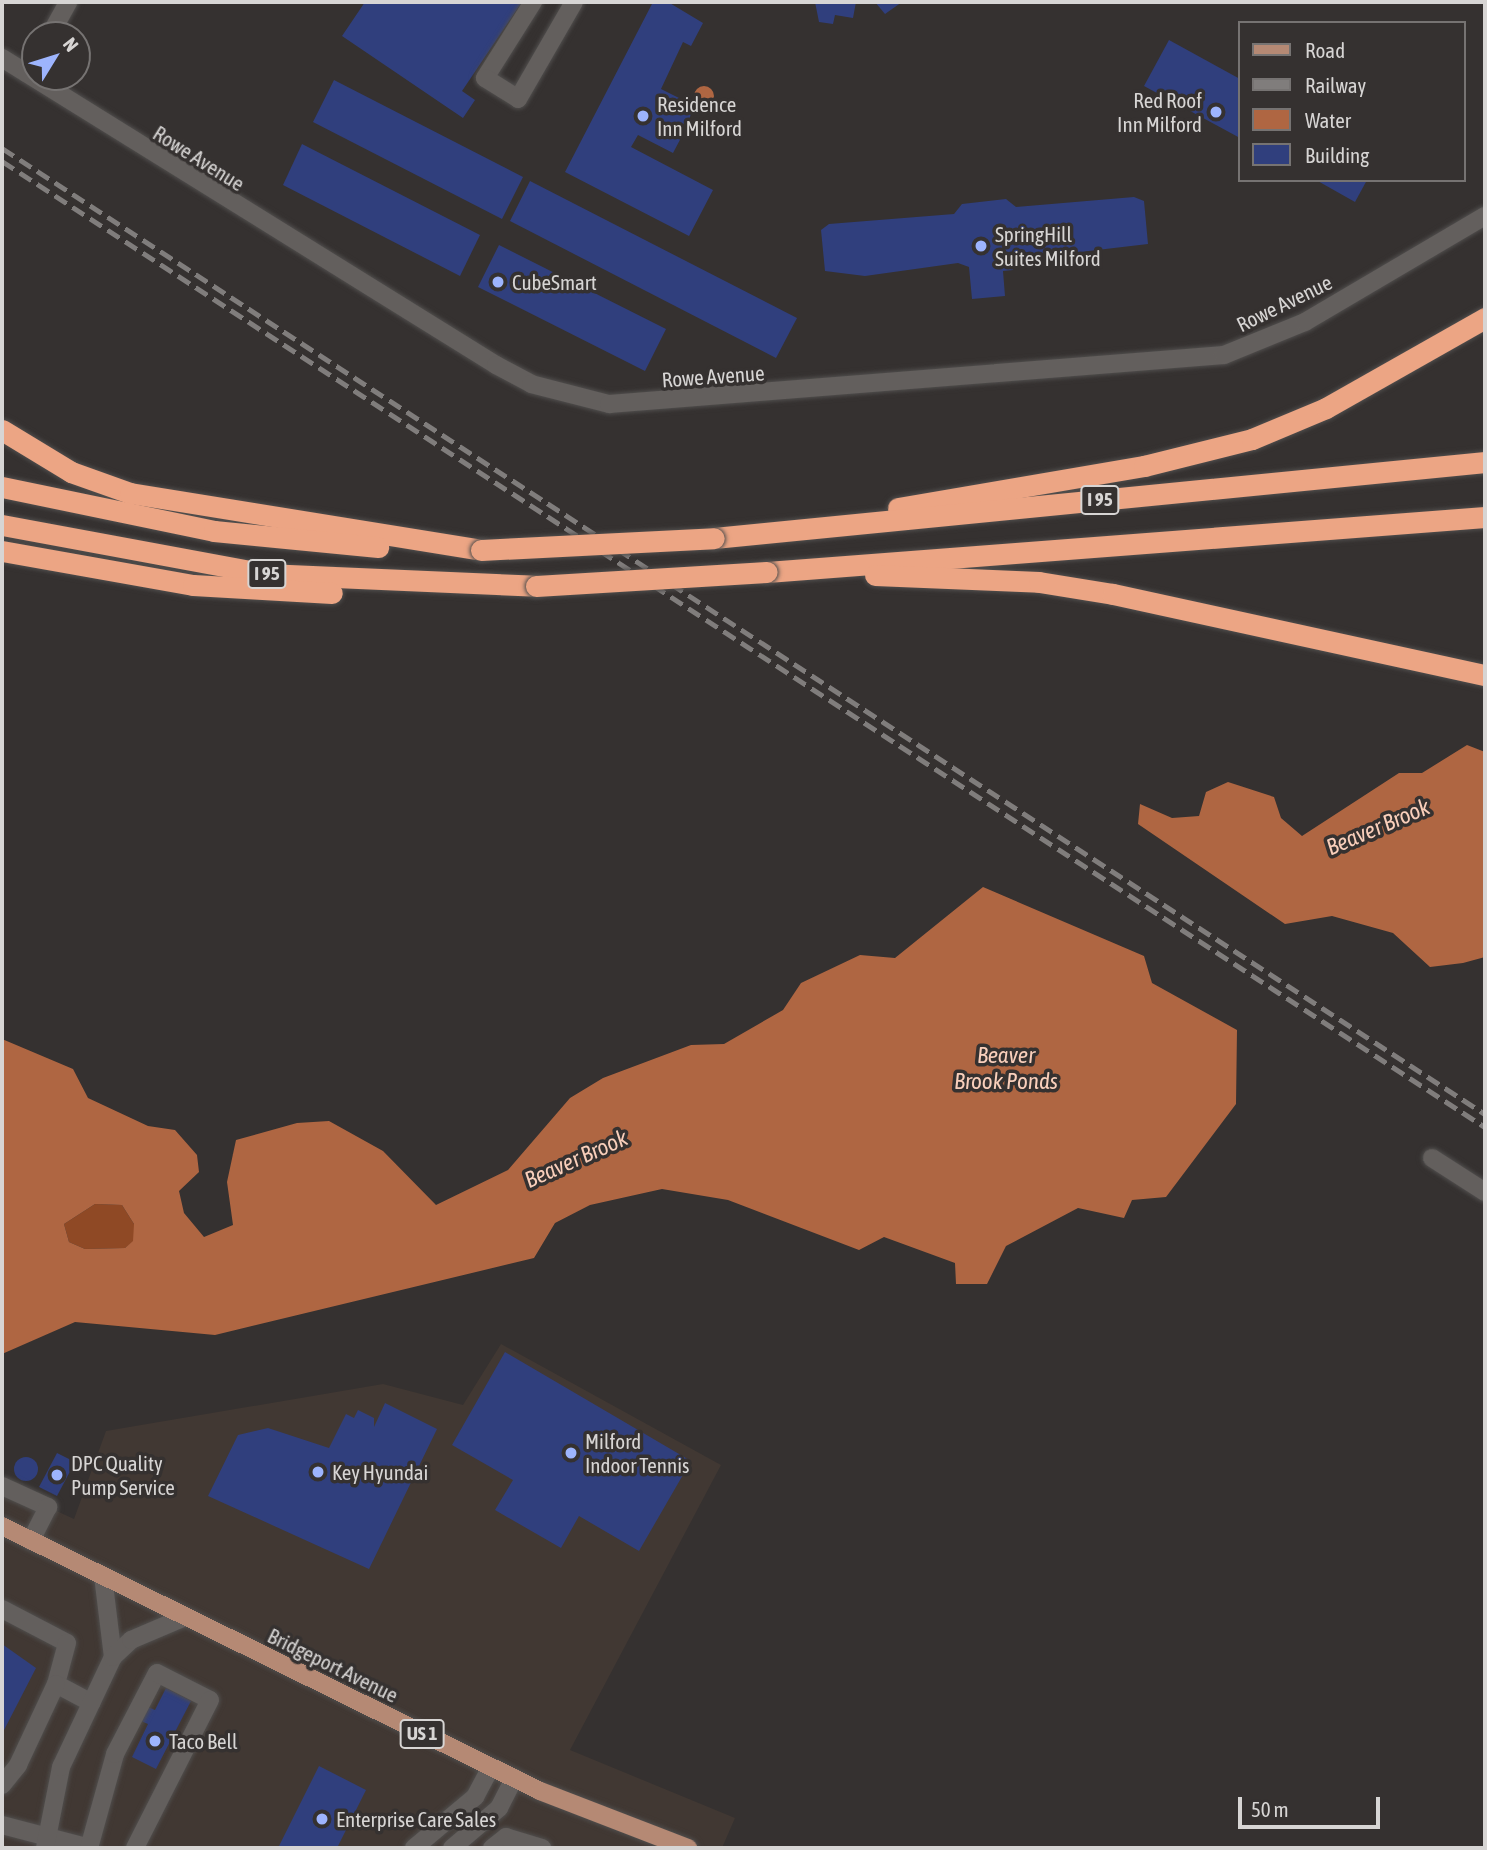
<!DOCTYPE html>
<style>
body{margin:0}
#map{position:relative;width:1487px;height:1850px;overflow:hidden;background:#353130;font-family:"Asap Condensed",sans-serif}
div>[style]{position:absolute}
.built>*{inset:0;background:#413833}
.forest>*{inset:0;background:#8f4925}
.water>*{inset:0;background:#af6642}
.round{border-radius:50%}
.building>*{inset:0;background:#303f7d}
.roads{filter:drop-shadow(0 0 2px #504e4d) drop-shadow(0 0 2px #504e4d)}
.minor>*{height:18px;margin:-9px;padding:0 9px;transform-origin:9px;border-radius:9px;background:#635f5d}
.major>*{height:18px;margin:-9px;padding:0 9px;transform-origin:9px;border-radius:9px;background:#b58974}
.highway>*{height:21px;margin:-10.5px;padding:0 10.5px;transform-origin:10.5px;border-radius:10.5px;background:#eca584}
.rail>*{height:5px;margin-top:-2.5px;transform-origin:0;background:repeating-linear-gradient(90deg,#807d7c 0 14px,transparent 0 21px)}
.bridges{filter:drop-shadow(0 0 2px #504e4d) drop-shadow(0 0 2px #504e4d)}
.highway-bridge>*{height:21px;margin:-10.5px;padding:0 10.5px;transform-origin:10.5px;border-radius:10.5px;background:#eca584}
.dots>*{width:19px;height:19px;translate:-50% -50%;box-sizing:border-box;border:4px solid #353130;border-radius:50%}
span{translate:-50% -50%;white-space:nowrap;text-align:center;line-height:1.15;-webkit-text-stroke:7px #353130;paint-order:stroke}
.shield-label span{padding:2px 5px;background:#353130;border:2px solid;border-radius:5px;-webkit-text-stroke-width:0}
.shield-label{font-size:19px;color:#d7d5d4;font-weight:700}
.poi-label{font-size:21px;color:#d7d5d4}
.right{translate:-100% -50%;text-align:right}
.left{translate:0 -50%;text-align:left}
.street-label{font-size:21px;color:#d7d5d4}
.water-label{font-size:23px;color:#f9cfbb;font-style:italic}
.frame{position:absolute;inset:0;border:4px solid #d7d5d4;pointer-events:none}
.legend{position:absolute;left:1238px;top:21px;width:228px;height:161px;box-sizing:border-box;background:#353130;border:2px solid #767372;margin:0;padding:9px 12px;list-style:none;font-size:21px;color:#d7d5d4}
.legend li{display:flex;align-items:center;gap:14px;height:35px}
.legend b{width:35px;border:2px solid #767372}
.north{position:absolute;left:21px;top:21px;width:70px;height:70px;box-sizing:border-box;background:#353130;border:2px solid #767372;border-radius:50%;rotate:52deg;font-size:19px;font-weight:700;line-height:28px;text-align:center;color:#d7d5d4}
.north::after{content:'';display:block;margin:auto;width:24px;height:32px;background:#9db4fd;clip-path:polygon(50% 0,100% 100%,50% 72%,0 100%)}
.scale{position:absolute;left:1238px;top:1797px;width:142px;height:32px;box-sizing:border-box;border:4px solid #d7d5d4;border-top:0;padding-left:9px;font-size:21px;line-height:24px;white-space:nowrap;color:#d7d5d4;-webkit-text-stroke:5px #353130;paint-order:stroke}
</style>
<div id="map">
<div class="built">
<i style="clip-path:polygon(501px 1344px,721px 1465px,570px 1750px,735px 1818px,722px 1848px,2px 1848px,2px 1486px,74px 1519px,106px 1431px,383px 1384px,463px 1405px)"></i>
</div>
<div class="forest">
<i style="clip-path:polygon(95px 1204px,122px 1205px,134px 1224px,134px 1241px,125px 1248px,85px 1249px,69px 1242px,64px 1224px)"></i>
</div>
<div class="water">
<i class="round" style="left:694px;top:86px;width:20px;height:20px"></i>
<i style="clip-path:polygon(1467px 745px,1485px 752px,1485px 957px,1463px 963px,1430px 967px,1393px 933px,1332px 916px,1285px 924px,1138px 824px,1140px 804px,1172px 818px,1199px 816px,1206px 792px,1228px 782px,1274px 797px,1281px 818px,1302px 836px,1399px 773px,1422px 773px)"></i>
<i style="clip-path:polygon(evenodd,983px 887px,1144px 956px,1152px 983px,1237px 1030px,1236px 1104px,1166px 1197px,1132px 1200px,1124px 1218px,1078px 1208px,1006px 1246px,987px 1284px,956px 1284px,955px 1263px,884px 1237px,859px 1250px,728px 1200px,662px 1189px,590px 1205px,555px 1223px,534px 1258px,215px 1335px,75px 1322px,2px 1354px,2px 1039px,73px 1069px,88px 1098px,148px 1126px,175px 1130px,197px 1155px,199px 1172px,179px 1191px,184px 1213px,204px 1237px,233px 1225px,227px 1182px,236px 1140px,297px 1123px,329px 1121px,383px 1151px,436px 1205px,508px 1170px,570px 1098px,603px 1078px,691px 1045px,724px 1044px,783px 1010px,801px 983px,860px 955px,895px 958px,983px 887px,95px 1204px,122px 1205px,134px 1224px,133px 1241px,125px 1248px,85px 1249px,69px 1242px,64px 1224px,95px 1204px)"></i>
</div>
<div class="building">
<i style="clip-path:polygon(365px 2px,522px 2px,462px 91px,475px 100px,463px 118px,342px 36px)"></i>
<i style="clip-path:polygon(653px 2px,668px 2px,703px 23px,691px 46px,683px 42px,661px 89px,693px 105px,689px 121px,696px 124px,689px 139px,682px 136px,673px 153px,638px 135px,631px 147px,713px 190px,689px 236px,565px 172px)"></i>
<i style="clip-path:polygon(815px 2px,856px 2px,853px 18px,835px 15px,833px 24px,819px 22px)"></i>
<i style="clip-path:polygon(875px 2px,902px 2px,885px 14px)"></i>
<i style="clip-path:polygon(1169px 40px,1240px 79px,1240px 138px,1144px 86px)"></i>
<i style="clip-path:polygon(334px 80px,523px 177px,502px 219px,313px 122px)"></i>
<i style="clip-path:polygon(302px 144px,480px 235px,460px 276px,283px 185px)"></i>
<i style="clip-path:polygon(1316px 180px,1367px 180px,1355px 202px)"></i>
<i style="clip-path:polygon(530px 181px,797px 318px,776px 358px,510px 221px)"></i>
<i style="clip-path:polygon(1134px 197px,1144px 201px,1148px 244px,1012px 260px,1013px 270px,1003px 271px,1005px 296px,972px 299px,969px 267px,958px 263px,865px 276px,825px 271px,821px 230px,829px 224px,954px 214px,962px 204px,1006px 199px,1016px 207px)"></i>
<i style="clip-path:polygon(499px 245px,666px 329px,645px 371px,478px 287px)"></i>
<i style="clip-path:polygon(505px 1352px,691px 1461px,639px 1551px,579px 1516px,561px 1548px,495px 1510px,513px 1480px,452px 1445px)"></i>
<i style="clip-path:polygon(385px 1403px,437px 1429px,369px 1569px,208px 1496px,238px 1435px,268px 1428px,329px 1448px,346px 1414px,354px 1418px,358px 1410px,374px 1418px,374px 1427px)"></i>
<i style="clip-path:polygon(57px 1453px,75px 1462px,57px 1496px,39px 1487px)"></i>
<i class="round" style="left:14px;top:1457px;width:24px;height:24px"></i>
<i style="clip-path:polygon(2px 1644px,36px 1668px,2px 1734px)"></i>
<i style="clip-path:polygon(166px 1688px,191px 1701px,156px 1769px,132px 1757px,148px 1724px,141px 1721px,148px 1707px,155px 1710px)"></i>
<i style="clip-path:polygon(319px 1766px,366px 1790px,337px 1848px,278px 1848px)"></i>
</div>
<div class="roads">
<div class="minor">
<i style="left:533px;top:2px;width:90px;rotate:122.3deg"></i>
<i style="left:485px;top:78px;width:39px;rotate:32deg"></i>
<i style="left:518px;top:99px;width:112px;rotate:-60deg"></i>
<i style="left:50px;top:35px;width:38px;rotate:-61deg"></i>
<i style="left:2px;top:58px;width:582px;rotate:31.86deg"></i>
<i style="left:496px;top:365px;width:40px;rotate:28deg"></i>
<i style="left:531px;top:384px;width:81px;rotate:14.4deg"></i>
<i style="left:609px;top:404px;width:617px;rotate:-4.56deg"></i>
<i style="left:1224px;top:355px;width:87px;rotate:-22.2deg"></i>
<i style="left:1305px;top:322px;width:209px;rotate:-30.5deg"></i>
<i style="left:26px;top:73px;width:17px;rotate:-59deg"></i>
<i style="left:1432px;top:1158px;width:63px;rotate:32.7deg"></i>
<i style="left:2px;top:1486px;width:51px;rotate:24.5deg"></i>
<i style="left:48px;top:1507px;width:38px;rotate:117deg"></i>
<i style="left:103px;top:1576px;width:82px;rotate:83deg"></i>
<i style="left:2px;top:1609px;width:73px;rotate:27.6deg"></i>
<i style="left:67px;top:1643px;width:42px;rotate:105deg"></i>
<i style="left:56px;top:1684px;width:40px;rotate:28deg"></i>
<i style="left:2px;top:1785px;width:26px;rotate:-51deg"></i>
<i style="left:18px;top:1765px;width:89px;rotate:-64.9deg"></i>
<i style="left:2px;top:1825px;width:91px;rotate:14.6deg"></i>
<i style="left:45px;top:1848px;width:83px;rotate:-78.8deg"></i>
<i style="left:61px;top:1767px;width:122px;rotate:-64.7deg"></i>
<i style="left:113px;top:1657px;width:25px;rotate:-43deg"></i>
<i style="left:131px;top:1640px;width:59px;rotate:-23.1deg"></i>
<i style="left:89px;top:1848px;width:98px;rotate:-74.5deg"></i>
<i style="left:115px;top:1754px;width:91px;rotate:-62.6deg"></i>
<i style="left:157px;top:1673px;width:59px;rotate:27deg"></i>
<i style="left:210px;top:1700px;width:166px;rotate:116.9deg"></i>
<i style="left:414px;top:1848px;width:80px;rotate:-39.9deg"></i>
<i style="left:475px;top:1797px;width:34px;rotate:-62deg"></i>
<i style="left:452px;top:1848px;width:62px;rotate:-40.4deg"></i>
<i style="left:499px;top:1808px;width:34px;rotate:-63deg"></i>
<i style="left:492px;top:1848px;width:18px;rotate:-38deg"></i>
<i style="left:506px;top:1837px;width:38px;rotate:17deg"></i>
</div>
<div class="major">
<i style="left:2px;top:1526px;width:600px;rotate:26.22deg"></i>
<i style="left:540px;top:1791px;width:159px;rotate:21.1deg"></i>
</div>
<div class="highway">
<i style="left:2px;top:430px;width:81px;rotate:31.3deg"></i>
<i style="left:71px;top:472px;width:63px;rotate:19.6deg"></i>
<i style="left:130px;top:493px;width:356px;rotate:9.2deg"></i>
<i style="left:2px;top:487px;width:217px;rotate:11.7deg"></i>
<i style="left:214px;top:531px;width:165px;rotate:5.6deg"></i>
<i style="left:898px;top:508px;width:250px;rotate:-9.7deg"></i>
<i style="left:1144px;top:466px;width:111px;rotate:-14deg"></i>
<i style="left:1252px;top:439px;width:80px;rotate:-22.7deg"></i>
<i style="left:1326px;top:408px;width:183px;rotate:-29.5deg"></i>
<i style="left:2px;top:525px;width:269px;rotate:10.5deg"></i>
<i style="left:266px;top:574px;width:270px;rotate:2.5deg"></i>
<i style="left:714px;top:538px;width:775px;rotate:-5.63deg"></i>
<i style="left:2px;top:551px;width:194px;rotate:10.1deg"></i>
<i style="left:193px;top:585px;width:139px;rotate:3.3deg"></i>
<i style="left:767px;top:572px;width:720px;rotate:-4.38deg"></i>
<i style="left:875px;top:575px;width:164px;rotate:2.4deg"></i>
<i style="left:1039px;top:582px;width:75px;rotate:9.2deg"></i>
<i style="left:1113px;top:594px;width:381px;rotate:12.3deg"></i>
</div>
</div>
<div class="rail">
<i style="left:2px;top:148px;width:1770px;rotate:33.08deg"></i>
<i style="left:2px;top:161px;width:1770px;rotate:33.08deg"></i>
</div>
<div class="bridges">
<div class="highway-bridge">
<i style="left:481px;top:550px;width:233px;rotate:-2.9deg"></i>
<i style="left:536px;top:586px;width:231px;rotate:-3.5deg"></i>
</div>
</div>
<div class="dots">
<i style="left:1216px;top:112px;background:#9db4fd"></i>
<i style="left:643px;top:116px;background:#9db4fd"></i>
<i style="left:981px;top:246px;background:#9db4fd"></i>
<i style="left:498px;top:282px;background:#9db4fd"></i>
<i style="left:571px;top:1453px;background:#9db4fd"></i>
<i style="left:318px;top:1472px;background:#9db4fd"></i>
<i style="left:57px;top:1475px;background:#9db4fd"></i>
<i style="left:155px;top:1741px;background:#9db4fd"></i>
<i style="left:322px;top:1819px;background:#9db4fd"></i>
</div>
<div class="shield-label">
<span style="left:1100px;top:500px">I 95</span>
<span style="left:267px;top:574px">I 95</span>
<span style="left:422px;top:1734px">US 1</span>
</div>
<div class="poi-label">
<span class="right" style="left:1202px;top:112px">Red Roof<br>Inn Milford</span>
<span class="left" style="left:657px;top:116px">Residence<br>Inn Milford</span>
<span class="left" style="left:995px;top:246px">SpringHill<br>Suites Milford</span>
<span class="left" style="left:512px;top:282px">CubeSmart</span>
<span class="left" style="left:585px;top:1453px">Milford<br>Indoor Tennis</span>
<span class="left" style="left:71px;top:1475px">DPC Quality<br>Pump Service</span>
<span class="left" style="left:332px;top:1472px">Key Hyundai</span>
<span class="left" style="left:169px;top:1741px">Taco Bell</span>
<span class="left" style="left:336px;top:1819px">Enterprise Care Sales</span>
</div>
<div class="street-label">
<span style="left:199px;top:158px;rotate:32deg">Rowe Avenue</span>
<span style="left:1284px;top:303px;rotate:-26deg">Rowe Avenue</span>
<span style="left:713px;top:376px;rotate:-4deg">Rowe Avenue</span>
<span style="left:333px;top:1665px;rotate:26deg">Bridgeport Avenue</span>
</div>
<div class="water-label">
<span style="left:1378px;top:827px;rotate:-23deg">Beaver Brook</span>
<span style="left:1006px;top:1068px">Beaver<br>Brook Ponds</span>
<span style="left:576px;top:1159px;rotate:-24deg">Beaver Brook</span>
</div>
<div class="frame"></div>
<ul class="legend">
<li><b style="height:9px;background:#b58974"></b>Road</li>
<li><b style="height:9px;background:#807d7c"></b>Railway</li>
<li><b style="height:19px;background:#af6642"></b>Water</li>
<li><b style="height:19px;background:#303f7d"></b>Building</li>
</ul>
<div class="north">N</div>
<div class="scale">50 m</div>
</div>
